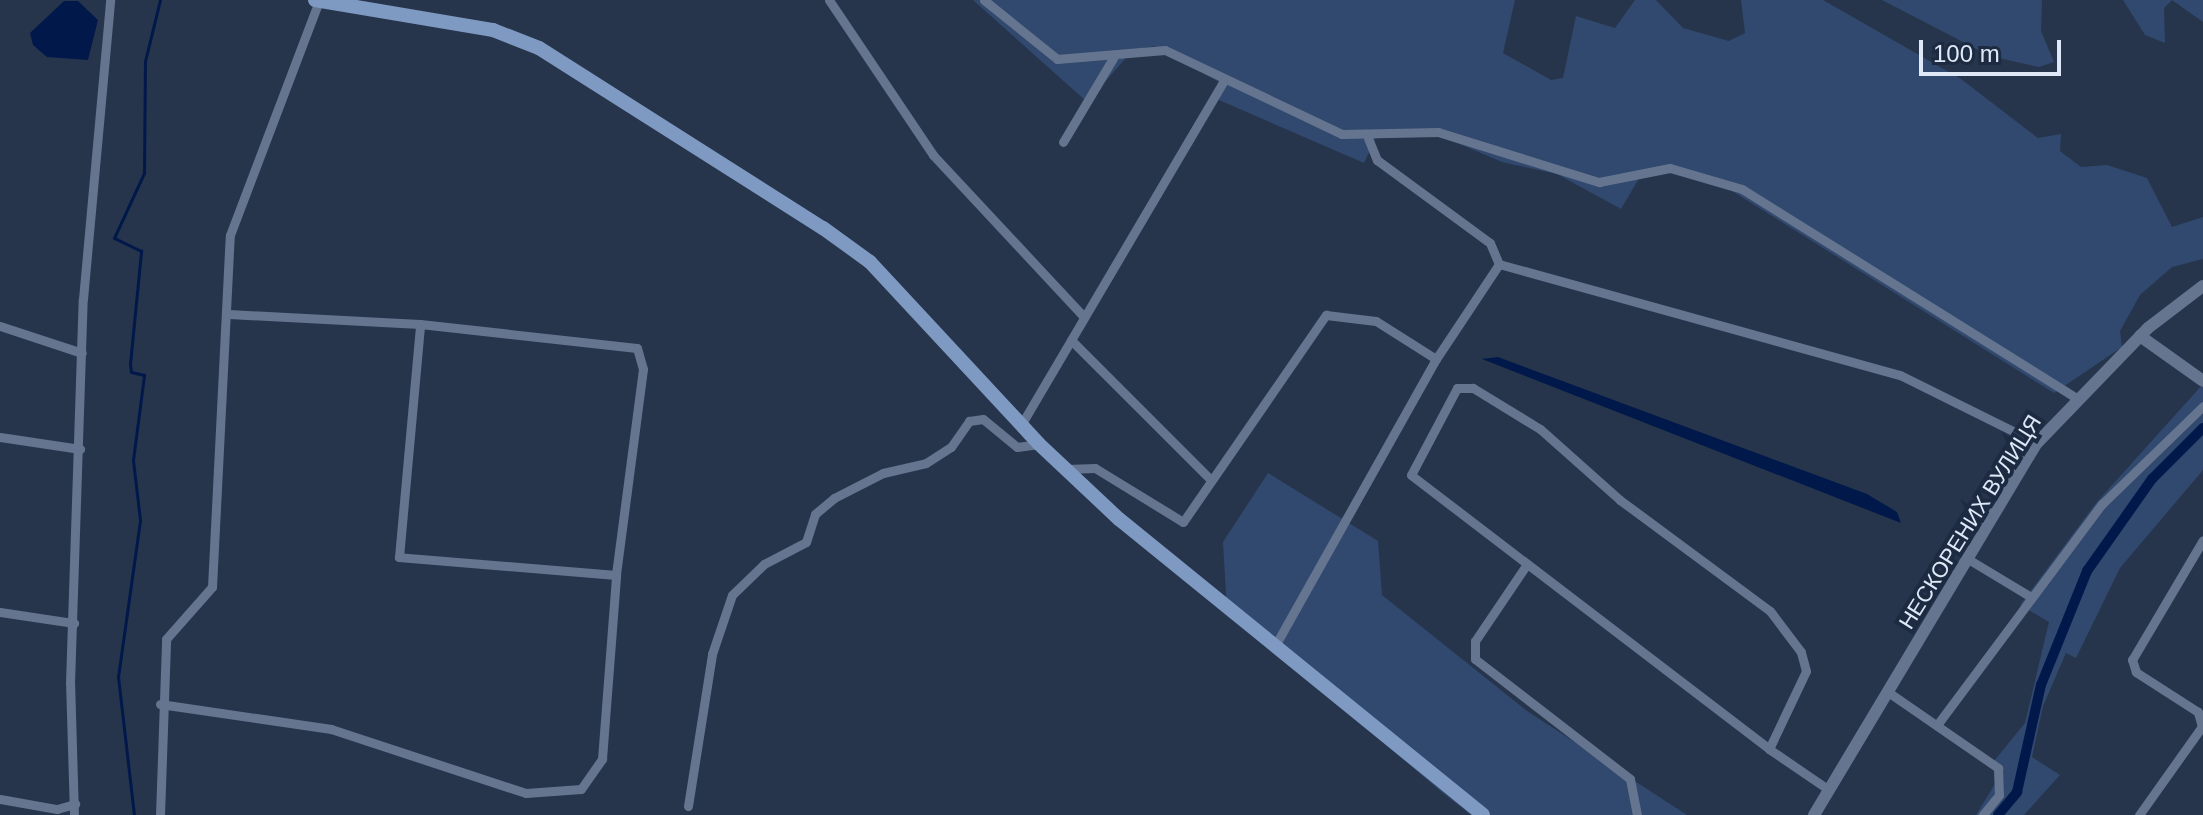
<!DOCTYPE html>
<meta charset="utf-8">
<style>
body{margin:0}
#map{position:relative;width:2203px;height:815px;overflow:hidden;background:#26354c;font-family:Helvetica,sans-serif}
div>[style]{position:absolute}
.green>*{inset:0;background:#31496e}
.water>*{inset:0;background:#00194a}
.stream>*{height:3px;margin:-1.5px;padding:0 1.5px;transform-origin:1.5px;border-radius:1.5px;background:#00194a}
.canal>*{height:10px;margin:-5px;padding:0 5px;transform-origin:5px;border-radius:5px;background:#00194a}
.minor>*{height:9px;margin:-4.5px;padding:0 4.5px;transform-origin:4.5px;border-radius:4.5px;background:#65758f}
.tertiary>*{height:12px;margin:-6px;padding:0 6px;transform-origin:6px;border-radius:6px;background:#65758f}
.secondary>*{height:14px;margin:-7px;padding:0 7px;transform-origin:7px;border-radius:7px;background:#7f9ac2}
span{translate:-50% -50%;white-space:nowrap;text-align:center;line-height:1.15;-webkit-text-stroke:8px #1c2b41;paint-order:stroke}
.street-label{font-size:22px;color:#dee8f7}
.scale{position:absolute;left:1919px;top:40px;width:142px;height:36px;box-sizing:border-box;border:4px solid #dee8f7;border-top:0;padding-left:10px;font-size:24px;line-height:28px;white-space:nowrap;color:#dee8f7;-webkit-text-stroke:6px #1c2b41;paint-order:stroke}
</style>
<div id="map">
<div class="green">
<i style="clip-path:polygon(973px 0,1515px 0,1503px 53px,1551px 80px,1563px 78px,1576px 16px,1615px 28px,1635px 0,1656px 0,1683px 28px,1729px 41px,1745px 33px,1741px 0,1823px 0,1961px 79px,2038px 138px,2061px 134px,2060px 151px,2081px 167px,2107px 165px,2147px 178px,2172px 227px,2203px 217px,2203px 259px,2172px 267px,2140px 295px,2120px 331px,2122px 347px,2054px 393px,1718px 182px,1680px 170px,1644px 170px,1621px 209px,1557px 174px,1502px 162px,1436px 134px,1376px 137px,1364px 163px,1212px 97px,1219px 82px,1155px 46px,1133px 50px,1087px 102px)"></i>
<i style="clip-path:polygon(1882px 0,2042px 0,2041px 31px,2054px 62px,2039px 67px,1990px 56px)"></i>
<i style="clip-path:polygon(2123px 0,2203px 0,2203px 22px,2172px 0,2164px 8px,2165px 43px,2145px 35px)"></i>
<i style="clip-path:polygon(2203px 384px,2203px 470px,2120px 568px,2076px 658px,2066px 653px,2043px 706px,2032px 757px,2060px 775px,2024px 815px,1976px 815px,1998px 779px,1994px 761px,2025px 723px,2049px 622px,2020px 605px,2096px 503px)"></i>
<i style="clip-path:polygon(1268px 473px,1378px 541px,1382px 595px,1527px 711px,1687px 815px,1471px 815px,1443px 793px,1227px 611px,1223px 542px)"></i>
</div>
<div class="water">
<i style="clip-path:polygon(64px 1px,78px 1px,98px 20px,88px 60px,47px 57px,33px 45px,30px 33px)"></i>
<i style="clip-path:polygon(1498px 357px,1867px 494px,1897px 512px,1901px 523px,1482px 359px)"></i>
</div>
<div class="stream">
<i style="left:134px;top:815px;width:139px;rotate:-96.6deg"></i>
<i style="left:118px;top:677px;width:159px;rotate:-82deg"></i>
<i style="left:140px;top:520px;width:60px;rotate:-96.7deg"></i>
<i style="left:133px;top:460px;width:86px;rotate:-82.6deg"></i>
<i style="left:144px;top:375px;width:13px;rotate:-167deg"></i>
<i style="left:131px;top:372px;width:8px;rotate:-97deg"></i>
<i style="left:130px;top:364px;width:114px;rotate:-84.4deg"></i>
<i style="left:141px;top:251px;width:30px;rotate:-154deg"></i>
<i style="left:114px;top:238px;width:72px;rotate:-65.2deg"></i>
<i style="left:144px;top:173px;width:112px;rotate:-89.5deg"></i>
<i style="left:145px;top:61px;width:63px;rotate:-76.2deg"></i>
</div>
<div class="canal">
<i style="left:1998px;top:815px;width:30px;rotate:-50deg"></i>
<i style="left:2017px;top:792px;width:110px;rotate:-77.4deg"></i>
<i style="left:2041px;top:685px;width:123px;rotate:-68deg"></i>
<i style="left:2087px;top:571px;width:113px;rotate:-54.8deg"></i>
<i style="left:2152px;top:479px;width:72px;rotate:-45deg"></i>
</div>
<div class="minor">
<i style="left:829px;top:0;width:187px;rotate:56.1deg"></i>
<i style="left:933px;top:155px;width:221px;rotate:47deg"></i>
<i style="left:984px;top:0;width:94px;rotate:38.9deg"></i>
<i style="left:1057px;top:59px;width:108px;rotate:-4.8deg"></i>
<i style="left:1165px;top:50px;width:196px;rotate:25.4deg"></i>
<i style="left:1342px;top:134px;width:96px;rotate:-1.2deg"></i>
<i style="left:1438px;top:132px;width:169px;rotate:17.3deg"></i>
<i style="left:1599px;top:182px;width:72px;rotate:-11.2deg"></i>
<i style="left:1670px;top:168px;width:75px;rotate:16.3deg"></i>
<i style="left:1742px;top:189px;width:395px;rotate:32deg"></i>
<i style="left:1368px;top:138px;width:24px;rotate:68deg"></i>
<i style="left:1377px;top:160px;width:140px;rotate:36.3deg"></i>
<i style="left:1490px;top:243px;width:23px;rotate:67deg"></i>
<i style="left:1499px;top:264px;width:416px;rotate:15.5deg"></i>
<i style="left:1900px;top:375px;width:153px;rotate:26.4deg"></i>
<i style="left:1063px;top:142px;width:98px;rotate:-59.2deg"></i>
<i style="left:229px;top:314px;width:191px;rotate:3deg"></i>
<i style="left:420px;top:324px;width:218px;rotate:6.3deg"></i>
<i style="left:637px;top:348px;width:22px;rotate:74deg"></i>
<i style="left:643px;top:369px;width:208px;rotate:97.5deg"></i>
<i style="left:616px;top:575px;width:218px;rotate:-175.3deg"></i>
<i style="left:399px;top:557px;width:234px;rotate:-84.8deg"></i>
<i style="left:0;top:326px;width:86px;rotate:18.2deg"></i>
<i style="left:1071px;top:340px;width:195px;rotate:45deg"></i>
<i style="left:1021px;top:425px;width:399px;rotate:-59.5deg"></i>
<i style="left:0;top:437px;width:81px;rotate:8.5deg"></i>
<i style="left:1066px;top:469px;width:29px;rotate:-2deg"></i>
<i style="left:1095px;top:468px;width:103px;rotate:31.5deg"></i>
<i style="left:1183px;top:522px;width:252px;rotate:-55.4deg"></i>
<i style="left:1326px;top:315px;width:50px;rotate:6.8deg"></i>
<i style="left:1376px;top:321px;width:71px;rotate:32.3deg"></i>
<i style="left:1968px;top:559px;width:74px;rotate:31.1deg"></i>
<i style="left:1527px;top:564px;width:93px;rotate:124deg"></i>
<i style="left:1475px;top:641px;width:18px;rotate:90deg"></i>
<i style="left:1475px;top:659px;width:196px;rotate:37.7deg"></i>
<i style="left:1630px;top:779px;width:37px;rotate:79deg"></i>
<i style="left:0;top:612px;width:75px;rotate:8.5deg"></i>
<i style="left:1276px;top:644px;width:327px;rotate:-60.7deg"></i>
<i style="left:1436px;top:359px;width:114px;rotate:-56.4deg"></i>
<i style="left:1888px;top:692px;width:134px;rotate:34.6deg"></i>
<i style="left:1998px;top:768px;width:27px;rotate:88deg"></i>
<i style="left:1999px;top:795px;width:26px;rotate:129deg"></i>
<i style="left:160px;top:704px;width:173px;rotate:8.3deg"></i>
<i style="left:331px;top:729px;width:205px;rotate:18.2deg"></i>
<i style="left:526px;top:793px;width:55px;rotate:-4.2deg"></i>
<i style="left:581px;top:789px;width:37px;rotate:-55deg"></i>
<i style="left:602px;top:759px;width:185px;rotate:-85.6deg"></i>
<i style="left:1937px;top:725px;width:276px;rotate:-53.3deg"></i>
<i style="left:2102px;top:504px;width:141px;rotate:-44.1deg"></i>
<i style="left:2202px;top:727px;width:16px;rotate:-105deg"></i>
<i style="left:2198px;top:712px;width:74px;rotate:-147.2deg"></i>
<i style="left:2136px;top:672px;width:13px;rotate:-108deg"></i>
<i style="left:2132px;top:660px;width:139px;rotate:-59.4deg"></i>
<i style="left:1769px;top:749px;width:86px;rotate:-64.6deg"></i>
<i style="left:1806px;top:671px;width:20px;rotate:-105deg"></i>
<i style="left:1801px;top:652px;width:51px;rotate:-127.1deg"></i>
<i style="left:1770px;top:611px;width:187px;rotate:-143.5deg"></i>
<i style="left:1620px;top:500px;width:107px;rotate:-138.4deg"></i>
<i style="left:1540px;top:429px;width:79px;rotate:-148.5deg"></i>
<i style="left:1473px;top:388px;width:16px;rotate:180deg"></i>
<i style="left:1457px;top:388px;width:98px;rotate:117.9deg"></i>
<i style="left:1411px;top:475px;width:451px;rotate:37.4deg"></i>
<i style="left:1769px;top:749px;width:73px;rotate:34.3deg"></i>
<i style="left:0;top:799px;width:58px;rotate:10deg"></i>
<i style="left:57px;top:809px;width:19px;rotate:-16deg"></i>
<i style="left:688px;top:806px;width:154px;rotate:-81deg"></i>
<i style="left:712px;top:654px;width:62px;rotate:-71.3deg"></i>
<i style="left:732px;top:595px;width:45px;rotate:-44.1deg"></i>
<i style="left:764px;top:564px;width:47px;rotate:-27.6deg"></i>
<i style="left:806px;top:542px;width:29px;rotate:-72deg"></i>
<i style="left:815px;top:514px;width:25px;rotate:-40deg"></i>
<i style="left:834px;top:498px;width:55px;rotate:-27deg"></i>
<i style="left:883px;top:473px;width:44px;rotate:-13.1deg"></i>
<i style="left:926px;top:463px;width:30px;rotate:-33deg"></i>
<i style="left:951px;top:447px;width:32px;rotate:-55deg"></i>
<i style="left:969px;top:421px;width:14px;rotate:-8deg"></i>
<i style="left:983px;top:419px;width:44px;rotate:39.5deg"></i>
<i style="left:1017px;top:447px;width:22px;rotate:-8deg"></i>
<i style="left:74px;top:815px;width:132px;rotate:-91.7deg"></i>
<i style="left:70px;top:683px;width:384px;rotate:-88.1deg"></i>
<i style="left:83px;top:299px;width:300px;rotate:-84.8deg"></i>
<i style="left:160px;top:815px;width:176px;rotate:-88deg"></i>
<i style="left:166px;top:639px;width:69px;rotate:-48.5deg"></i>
<i style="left:212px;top:587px;width:352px;rotate:-87.1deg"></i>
<i style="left:230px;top:235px;width:250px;rotate:-69.2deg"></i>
<i style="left:2139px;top:815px;width:110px;rotate:-54.6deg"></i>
</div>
<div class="tertiary">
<i style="left:2140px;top:336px;width:77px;rotate:35.5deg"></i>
<i style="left:1814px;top:815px;width:434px;rotate:-59.1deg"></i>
<i style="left:2037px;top:443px;width:160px;rotate:-46deg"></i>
<i style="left:2148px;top:328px;width:69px;rotate:-37.4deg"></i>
</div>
<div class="secondary">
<i style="left:315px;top:0;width:181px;rotate:9.6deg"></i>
<i style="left:493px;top:30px;width:49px;rotate:21.4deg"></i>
<i style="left:539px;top:48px;width:336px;rotate:32.4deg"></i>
<i style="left:823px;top:228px;width:58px;rotate:35.9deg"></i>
<i style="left:870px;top:262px;width:248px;rotate:47.1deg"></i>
<i style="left:1039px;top:444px;width:110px;rotate:43.2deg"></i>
<i style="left:1119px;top:519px;width:469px;rotate:39.1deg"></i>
</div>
<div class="street-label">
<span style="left:1970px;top:522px;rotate:-58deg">НЕСКОРЕНИХ ВУЛИЦЯ</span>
</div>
<div class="scale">100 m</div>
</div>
